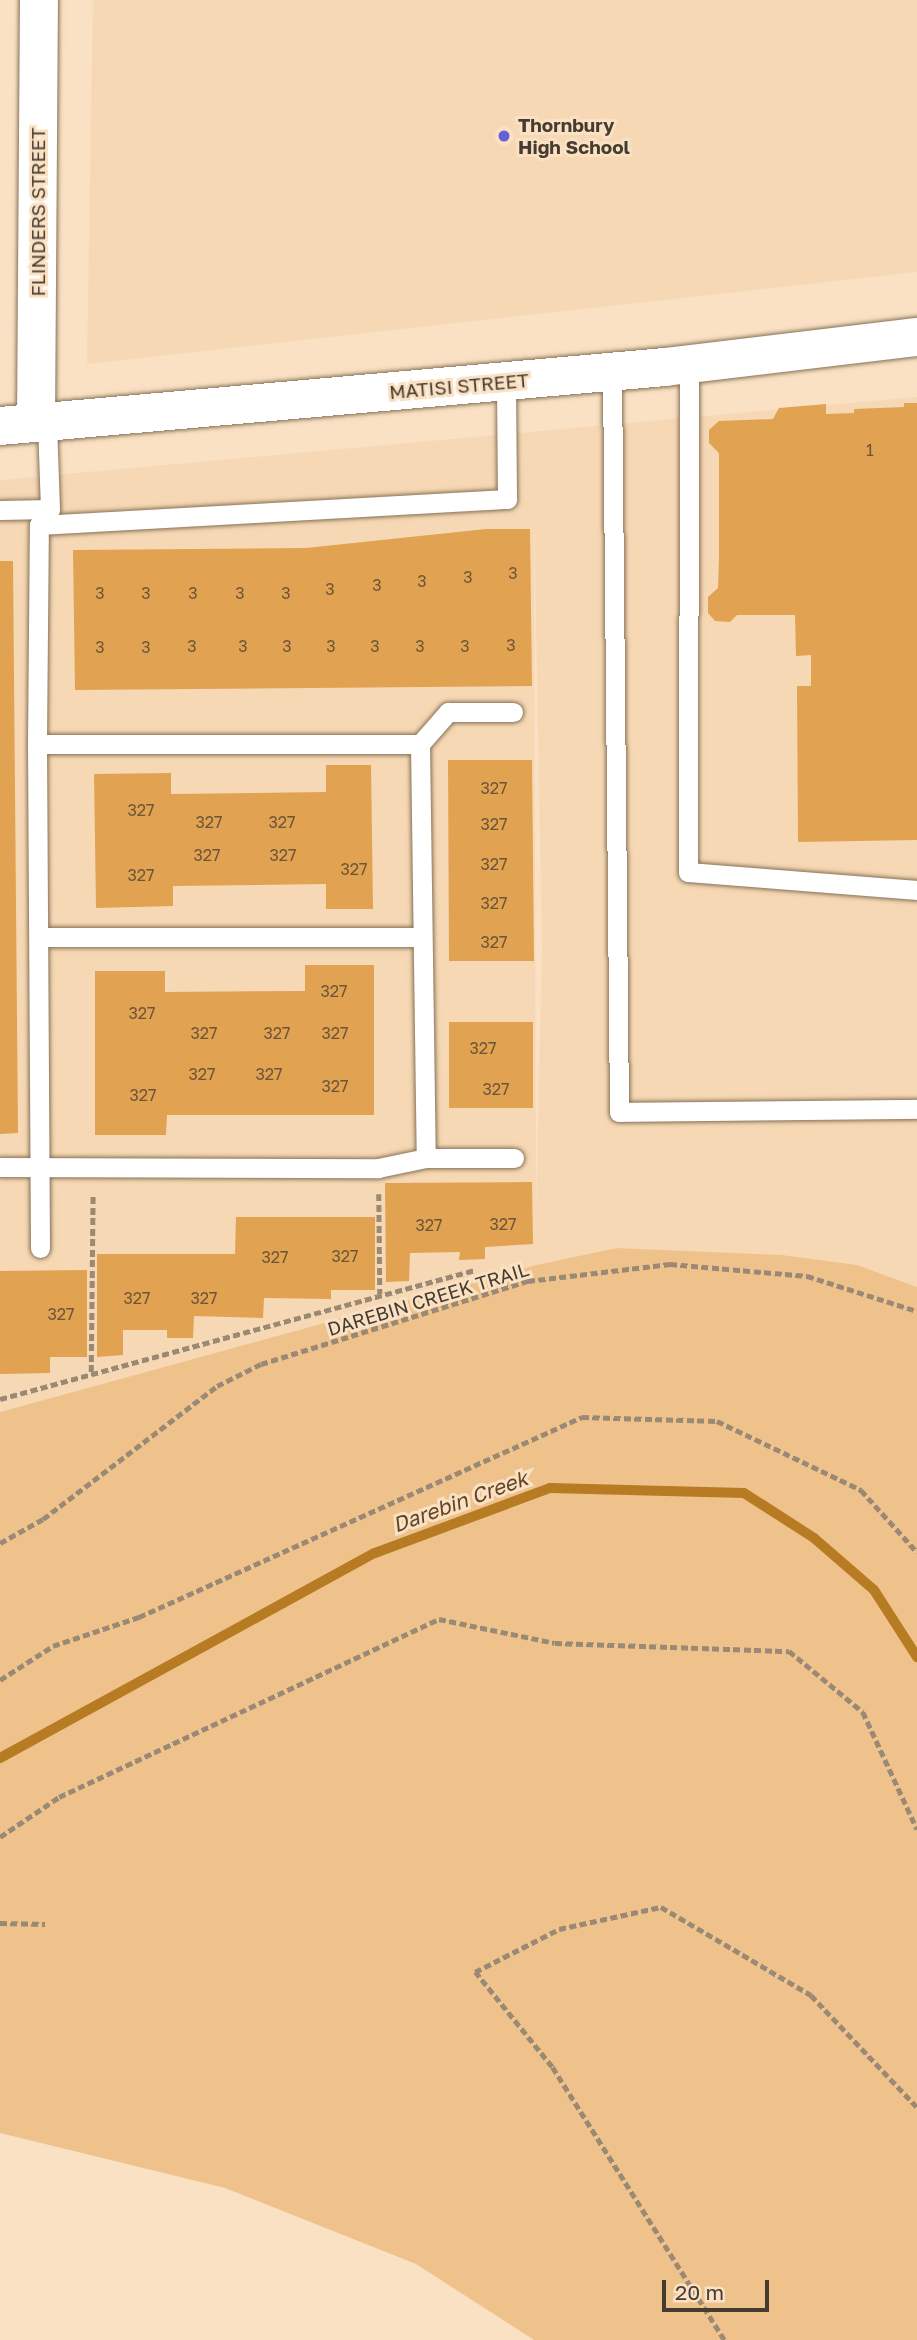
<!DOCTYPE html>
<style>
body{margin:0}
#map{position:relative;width:917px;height:2340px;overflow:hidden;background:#fae1c4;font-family:"Golos Text",sans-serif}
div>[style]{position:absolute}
.built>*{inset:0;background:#f6d8b4}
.green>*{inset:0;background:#f0c28b}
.stream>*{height:10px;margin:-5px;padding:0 5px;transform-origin:5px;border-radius:5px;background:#b77b23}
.building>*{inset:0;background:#e1a251}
.path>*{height:4.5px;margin-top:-2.25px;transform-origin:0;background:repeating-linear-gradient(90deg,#9a8975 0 7px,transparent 0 10.5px)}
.roads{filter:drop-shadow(0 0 2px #877156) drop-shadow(0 0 2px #877156)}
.service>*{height:19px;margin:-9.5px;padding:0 9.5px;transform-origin:9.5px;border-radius:9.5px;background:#fff}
.minor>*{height:38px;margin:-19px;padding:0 19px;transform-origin:19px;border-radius:19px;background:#fff}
.dots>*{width:19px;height:19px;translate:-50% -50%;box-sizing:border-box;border:4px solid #fae1c4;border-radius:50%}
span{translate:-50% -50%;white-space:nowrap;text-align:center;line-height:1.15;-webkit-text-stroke:6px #fae1c4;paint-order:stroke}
.number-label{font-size:16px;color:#6c5538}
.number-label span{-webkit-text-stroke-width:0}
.poi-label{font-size:19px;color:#453b2f;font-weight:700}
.left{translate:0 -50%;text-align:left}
.street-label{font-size:19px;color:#453b2f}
.water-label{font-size:21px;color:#614625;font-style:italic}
.scale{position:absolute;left:662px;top:2280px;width:107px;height:32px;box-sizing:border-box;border:4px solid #453b2f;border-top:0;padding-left:9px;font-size:21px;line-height:24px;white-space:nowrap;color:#453b2f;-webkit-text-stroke:5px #fae1c4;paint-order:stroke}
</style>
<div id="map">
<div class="built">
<i style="clip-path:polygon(93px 0,917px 0,917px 272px,87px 364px)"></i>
<i style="clip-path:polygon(evenodd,917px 397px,917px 1287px,856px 1265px,782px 1255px,617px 1248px,536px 1265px,0 1412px,0 480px,917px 397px,534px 510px,542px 947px,536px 1216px,534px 510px)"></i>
</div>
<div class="green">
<i style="clip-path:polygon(617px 1248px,782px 1255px,857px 1265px,917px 1287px,917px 2340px,534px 2340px,416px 2264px,225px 2188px,0 2133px,0 1412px,536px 1265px)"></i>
</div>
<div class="stream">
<i style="left:0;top:1758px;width:427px;rotate:-28.7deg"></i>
<i style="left:375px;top:1553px;width:187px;rotate:-20.4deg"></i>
<i style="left:550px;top:1488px;width:194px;rotate:1.5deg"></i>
<i style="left:744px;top:1493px;width:83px;rotate:32.7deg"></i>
<i style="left:814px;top:1538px;width:79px;rotate:40.9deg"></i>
<i style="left:874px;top:1590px;width:80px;rotate:57.3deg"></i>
</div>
<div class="building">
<i style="clip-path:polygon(904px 403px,917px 403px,917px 840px,798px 842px,797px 686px,811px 686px,811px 655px,796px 656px,795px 615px,737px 615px,730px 622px,715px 621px,708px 613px,708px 597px,718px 588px,719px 560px,719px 453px,709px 443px,709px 430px,719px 421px,773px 419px,779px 408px,826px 404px,826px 414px,854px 413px,854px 409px,904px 407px)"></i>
<i style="clip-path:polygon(486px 529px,530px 529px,532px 686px,75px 690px,73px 550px,306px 548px)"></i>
<i style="clip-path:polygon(0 561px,13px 561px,18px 1133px,0 1134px)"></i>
<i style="clip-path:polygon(448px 760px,532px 760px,534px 961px,449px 961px)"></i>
<i style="clip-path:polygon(326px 765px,371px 765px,373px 909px,326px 909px,326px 884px,173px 886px,173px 906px,96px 908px,94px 774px,171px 773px,171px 794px,326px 792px)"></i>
<i style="clip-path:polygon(305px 965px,374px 965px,374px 1115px,167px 1115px,166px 1135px,95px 1135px,95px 971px,165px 971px,165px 992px,305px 991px)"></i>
<i style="clip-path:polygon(449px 1022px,533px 1022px,533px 1108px,449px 1108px)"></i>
<i style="clip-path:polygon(532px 1182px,533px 1244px,485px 1247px,485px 1259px,459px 1260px,460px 1252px,410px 1253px,409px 1281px,386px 1282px,385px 1183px)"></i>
<i style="clip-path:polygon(236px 1217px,375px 1217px,375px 1290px,331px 1290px,331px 1299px,264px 1298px,263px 1318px,194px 1316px,193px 1338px,167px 1338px,167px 1330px,123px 1330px,123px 1355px,97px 1357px,97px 1254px,235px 1254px)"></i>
<i style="clip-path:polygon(87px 1270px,87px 1357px,50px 1357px,50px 1373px,0 1374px,0 1271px)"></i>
</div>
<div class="path">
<i style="left:379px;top:1194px;width:100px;rotate:89.4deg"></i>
<i style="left:91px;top:1372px;width:178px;rotate:-89.4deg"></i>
<i style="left:0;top:1399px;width:491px;rotate:-15.2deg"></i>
<i style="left:0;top:1543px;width:49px;rotate:-29.2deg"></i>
<i style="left:43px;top:1519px;width:219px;rotate:-37.4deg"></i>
<i style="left:217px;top:1386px;width:49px;rotate:-26.6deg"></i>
<i style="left:261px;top:1364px;width:280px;rotate:-17.3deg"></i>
<i style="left:528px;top:1281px;width:143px;rotate:-6.8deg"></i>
<i style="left:670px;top:1264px;width:138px;rotate:5deg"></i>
<i style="left:807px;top:1276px;width:115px;rotate:17.7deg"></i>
<i style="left:0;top:1680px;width:63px;rotate:-32.7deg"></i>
<i style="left:53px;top:1646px;width:91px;rotate:-18.6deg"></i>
<i style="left:139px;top:1617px;width:486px;rotate:-24.3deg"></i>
<i style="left:582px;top:1417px;width:135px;rotate:1.7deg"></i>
<i style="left:717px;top:1421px;width:160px;rotate:25.6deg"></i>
<i style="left:861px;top:1490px;width:84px;rotate:47.9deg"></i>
<i style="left:0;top:1837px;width:71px;rotate:-34.1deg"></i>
<i style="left:59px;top:1797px;width:420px;rotate:-25.1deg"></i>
<i style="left:439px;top:1619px;width:118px;rotate:11.7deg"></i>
<i style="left:555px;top:1643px;width:234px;rotate:2deg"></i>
<i style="left:789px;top:1651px;width:96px;rotate:39.5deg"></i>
<i style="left:863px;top:1712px;width:129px;rotate:65.2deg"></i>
<i style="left:0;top:1923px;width:45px;rotate:1.3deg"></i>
<i style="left:724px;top:2340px;width:323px;rotate:-122.2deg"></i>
<i style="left:552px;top:2067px;width:122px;rotate:-129deg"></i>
<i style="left:475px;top:1972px;width:94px;rotate:-27.1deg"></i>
<i style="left:559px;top:1929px;width:104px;rotate:-12.2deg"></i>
<i style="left:661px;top:1907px;width:174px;rotate:30.4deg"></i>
<i style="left:811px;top:1995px;width:154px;rotate:46.6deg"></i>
</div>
<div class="roads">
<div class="service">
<i style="left:689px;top:364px;width:508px;rotate:90.11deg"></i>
<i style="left:688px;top:872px;width:230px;rotate:4.5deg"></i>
<i style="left:612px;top:372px;width:740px;rotate:89.46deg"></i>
<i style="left:619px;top:1112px;width:298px;rotate:-0.6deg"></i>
<i style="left:0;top:510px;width:50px;rotate:-1.1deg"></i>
<i style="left:39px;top:525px;width:469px;rotate:-3.2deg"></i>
<i style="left:507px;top:499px;width:117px;rotate:-90.5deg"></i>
<i style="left:37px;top:744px;width:383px"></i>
<i style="left:420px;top:744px;width:43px;rotate:-48.8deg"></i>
<i style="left:448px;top:712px;width:65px"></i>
<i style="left:420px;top:744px;width:414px;rotate:89.2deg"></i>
<i style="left:40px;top:937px;width:382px"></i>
<i style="left:0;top:1167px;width:378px;rotate:0.2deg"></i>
<i style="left:378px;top:1168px;width:49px;rotate:-11.8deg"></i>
<i style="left:426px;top:1158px;width:88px"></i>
<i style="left:40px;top:1248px;width:504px;rotate:-90.34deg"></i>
<i style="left:37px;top:744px;width:219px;rotate:-89.5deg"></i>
<i style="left:39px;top:525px;width:19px;rotate:-55deg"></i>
<i style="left:50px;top:509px;width:86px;rotate:-92deg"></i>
</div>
<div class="minor">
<i style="left:36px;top:423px;width:423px;rotate:-89.6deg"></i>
<i style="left:0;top:426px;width:668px;rotate:-5.07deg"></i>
<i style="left:665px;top:367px;width:254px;rotate:-6.8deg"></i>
</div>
</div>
<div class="dots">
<i style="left:504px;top:136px;background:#655fd8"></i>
</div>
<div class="number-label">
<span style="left:870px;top:450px">1</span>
<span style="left:513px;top:573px">3</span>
<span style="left:468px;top:577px">3</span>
<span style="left:422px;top:581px">3</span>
<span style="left:377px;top:585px">3</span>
<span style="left:330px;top:589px">3</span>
<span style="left:100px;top:593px">3</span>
<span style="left:146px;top:593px">3</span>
<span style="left:193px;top:593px">3</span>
<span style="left:240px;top:593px">3</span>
<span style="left:286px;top:593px">3</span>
<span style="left:511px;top:645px">3</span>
<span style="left:192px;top:646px">3</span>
<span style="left:243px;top:646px">3</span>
<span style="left:287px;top:646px">3</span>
<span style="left:331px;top:646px">3</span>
<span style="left:375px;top:646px">3</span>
<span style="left:420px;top:646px">3</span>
<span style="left:465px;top:646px">3</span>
<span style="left:100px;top:647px">3</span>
<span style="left:146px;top:647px">3</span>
<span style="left:494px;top:788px">327</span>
<span style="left:141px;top:810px">327</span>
<span style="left:209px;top:822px">327</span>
<span style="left:282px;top:822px">327</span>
<span style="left:494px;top:824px">327</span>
<span style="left:207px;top:855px">327</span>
<span style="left:283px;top:855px">327</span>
<span style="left:494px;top:864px">327</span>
<span style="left:354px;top:869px">327</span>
<span style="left:141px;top:875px">327</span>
<span style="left:494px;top:903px">327</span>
<span style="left:494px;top:942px">327</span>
<span style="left:334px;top:991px">327</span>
<span style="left:142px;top:1013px">327</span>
<span style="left:204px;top:1033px">327</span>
<span style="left:277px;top:1033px">327</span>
<span style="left:335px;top:1033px">327</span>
<span style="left:483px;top:1048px">327</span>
<span style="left:202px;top:1074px">327</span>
<span style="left:269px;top:1074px">327</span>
<span style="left:335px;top:1086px">327</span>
<span style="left:496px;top:1089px">327</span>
<span style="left:143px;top:1095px">327</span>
<span style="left:503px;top:1224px">327</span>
<span style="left:429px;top:1225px">327</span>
<span style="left:345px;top:1256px">327</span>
<span style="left:275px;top:1257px">327</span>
<span style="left:137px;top:1298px">327</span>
<span style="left:204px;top:1298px">327</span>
<span style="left:61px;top:1314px">327</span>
</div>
<div class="poi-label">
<span class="left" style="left:518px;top:136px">Thornbury<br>High School</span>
</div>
<div class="street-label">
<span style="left:38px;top:212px;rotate:-90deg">FLINDERS STREET</span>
<span style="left:459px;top:386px;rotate:-5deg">MATISI STREET</span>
<span style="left:428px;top:1299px;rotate:-17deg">DAREBIN CREEK TRAIL</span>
</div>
<div class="water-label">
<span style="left:460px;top:1501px;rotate:-20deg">Darebin Creek</span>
</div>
<div class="scale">20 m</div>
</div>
